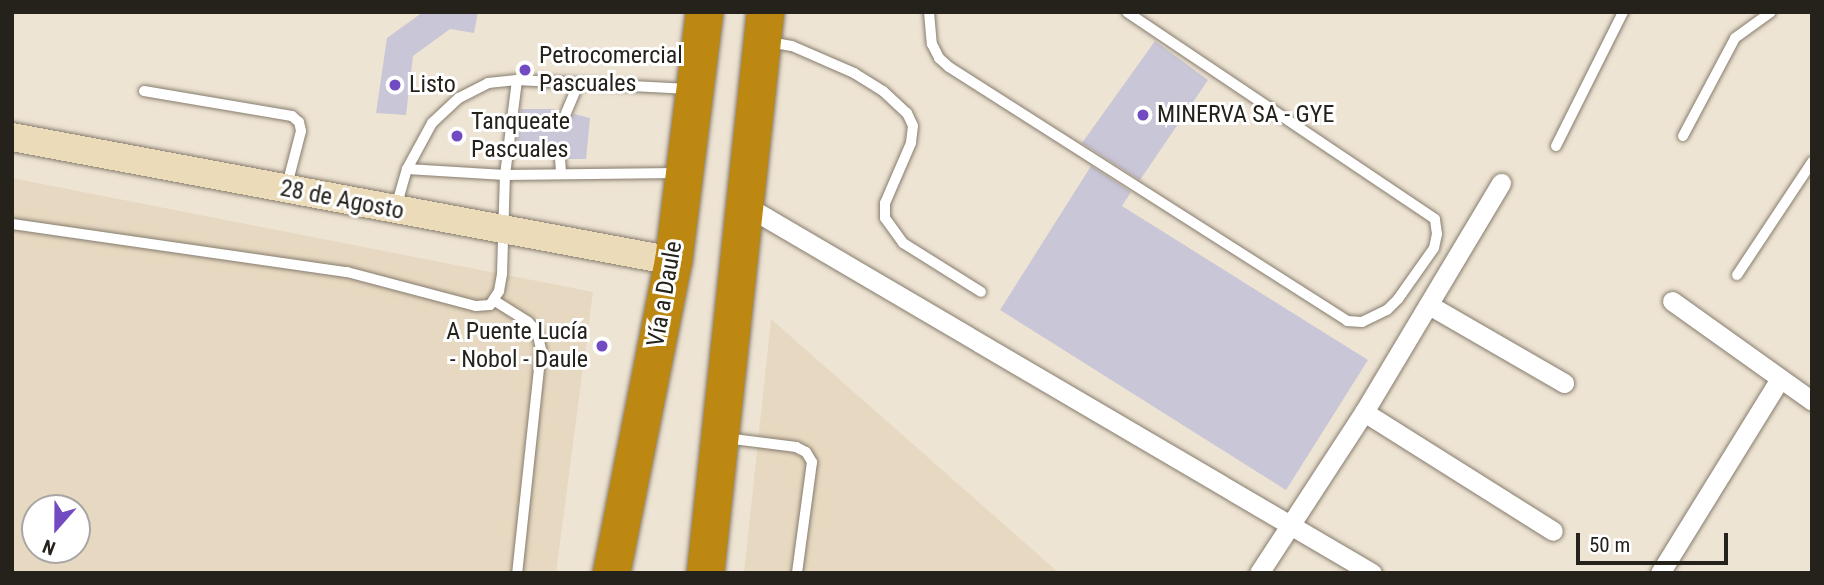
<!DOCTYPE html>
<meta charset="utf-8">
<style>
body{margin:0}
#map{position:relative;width:1824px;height:585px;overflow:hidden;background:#eee4d3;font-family:"Roboto Condensed",sans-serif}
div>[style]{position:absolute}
.built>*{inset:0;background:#e7d9c1}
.building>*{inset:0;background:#c9c6d7}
.roads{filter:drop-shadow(0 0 2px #867c6d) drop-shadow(0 0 2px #867c6d)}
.lane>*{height:10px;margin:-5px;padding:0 5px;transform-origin:5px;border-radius:5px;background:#fff}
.street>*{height:19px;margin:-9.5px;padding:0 9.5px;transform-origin:9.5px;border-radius:9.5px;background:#fff}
.secondary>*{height:28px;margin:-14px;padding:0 14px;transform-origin:14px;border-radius:14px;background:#ebdbb8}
.highway>*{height:37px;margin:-18.5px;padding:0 18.5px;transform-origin:18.5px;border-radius:18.5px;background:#bd8811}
.dots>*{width:19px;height:19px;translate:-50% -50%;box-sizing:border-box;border:4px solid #fff;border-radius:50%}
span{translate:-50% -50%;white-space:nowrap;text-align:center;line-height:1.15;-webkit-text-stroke:6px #fff;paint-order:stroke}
.poi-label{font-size:24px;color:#25211b}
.left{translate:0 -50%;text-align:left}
.right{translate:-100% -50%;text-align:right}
.street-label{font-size:24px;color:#25211b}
.frame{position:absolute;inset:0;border:14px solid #25211b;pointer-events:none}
.north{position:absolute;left:21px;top:494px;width:70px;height:70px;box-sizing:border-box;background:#fff;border:2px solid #a8a6a4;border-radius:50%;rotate:201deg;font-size:19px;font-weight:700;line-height:28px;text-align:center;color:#25211b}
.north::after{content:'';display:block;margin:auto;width:24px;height:32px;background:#724ac2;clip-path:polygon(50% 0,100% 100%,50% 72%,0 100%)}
.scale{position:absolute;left:1576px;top:533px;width:152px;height:32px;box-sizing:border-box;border:4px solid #25211b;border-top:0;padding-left:9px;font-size:21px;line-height:24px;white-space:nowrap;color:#25211b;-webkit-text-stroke:5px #fff;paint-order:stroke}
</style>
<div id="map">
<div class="built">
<i style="clip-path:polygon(evenodd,12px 178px,593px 292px,556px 573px,12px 573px,12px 178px,35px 508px,77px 508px,77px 550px,35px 550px,35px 508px)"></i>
<i style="clip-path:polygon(771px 319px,1059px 573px,744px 573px)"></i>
</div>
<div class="building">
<i style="clip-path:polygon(423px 12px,478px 12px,474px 33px,450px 29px,413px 56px,406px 115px,376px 113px,387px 38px)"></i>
<i style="clip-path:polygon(1155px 41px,1208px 80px,1140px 180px,1082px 143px)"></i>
<i style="clip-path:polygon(521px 109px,554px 109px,559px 111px,560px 117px,566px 120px,574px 114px,590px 118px,586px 159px,567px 159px,560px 151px,550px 158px,516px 149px)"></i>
<i style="clip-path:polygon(1091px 166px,1131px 192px,1122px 206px,1368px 360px,1286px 490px,1000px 310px)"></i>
</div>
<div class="roads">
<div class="lane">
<i style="left:929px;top:12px;width:32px;rotate:85deg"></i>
<i style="left:932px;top:44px;width:16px;rotate:63deg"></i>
<i style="left:939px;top:58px;width:13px;rotate:42deg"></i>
<i style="left:949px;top:67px;width:472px;rotate:32.5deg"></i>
<i style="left:1347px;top:321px;width:15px;rotate:4deg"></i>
<i style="left:1362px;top:322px;width:28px;rotate:-26deg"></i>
<i style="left:1387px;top:310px;width:16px;rotate:-45deg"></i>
<i style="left:1398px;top:299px;width:62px;rotate:-54.8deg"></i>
<i style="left:1434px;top:248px;width:14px;rotate:-78deg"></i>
<i style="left:1437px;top:234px;width:15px;rotate:-98deg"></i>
<i style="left:1435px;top:219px;width:371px;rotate:-146.1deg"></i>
<i style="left:769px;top:42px;width:23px;rotate:10deg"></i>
<i style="left:792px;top:46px;width:68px;rotate:23.5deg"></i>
<i style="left:854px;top:73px;width:34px;rotate:32deg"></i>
<i style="left:883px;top:91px;width:33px;rotate:43deg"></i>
<i style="left:907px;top:113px;width:14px;rotate:65deg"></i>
<i style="left:913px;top:126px;width:17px;rotate:97deg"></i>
<i style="left:911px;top:143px;width:65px;rotate:113.4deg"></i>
<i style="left:885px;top:203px;width:15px;rotate:90deg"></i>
<i style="left:885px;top:218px;width:31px;rotate:54deg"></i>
<i style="left:903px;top:243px;width:92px;rotate:32.1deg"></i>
<i style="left:144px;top:91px;width:150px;rotate:9.6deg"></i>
<i style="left:292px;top:116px;width:9px;rotate:41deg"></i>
<i style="left:299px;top:122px;width:9px;rotate:77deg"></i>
<i style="left:301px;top:131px;width:56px;rotate:104.5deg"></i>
<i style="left:566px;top:113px;width:30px;rotate:-67deg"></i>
<i style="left:1683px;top:136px;width:111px;rotate:-62deg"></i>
<i style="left:1735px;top:38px;width:44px;rotate:-35.8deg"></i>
<i style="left:1556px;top:146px;width:150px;rotate:-63.4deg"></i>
<i style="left:560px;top:158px;width:16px;rotate:86deg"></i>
<i style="left:407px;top:169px;width:98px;rotate:3.5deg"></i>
<i style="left:505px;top:175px;width:172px;rotate:-0.7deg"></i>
<i style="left:396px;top:207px;width:40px;rotate:-74deg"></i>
<i style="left:407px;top:169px;width:52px;rotate:-61.5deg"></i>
<i style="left:432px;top:123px;width:37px;rotate:-43deg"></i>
<i style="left:459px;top:98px;width:33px;rotate:-27deg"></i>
<i style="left:488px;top:83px;width:29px;rotate:-6deg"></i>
<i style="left:517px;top:80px;width:172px;rotate:3deg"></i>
<i style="left:12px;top:224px;width:338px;rotate:8.2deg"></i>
<i style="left:347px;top:272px;width:133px;rotate:14.8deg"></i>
<i style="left:476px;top:306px;width:14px;rotate:-4deg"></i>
<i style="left:490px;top:305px;width:17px;rotate:-57deg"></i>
<i style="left:499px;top:291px;width:17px;rotate:-80deg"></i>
<i style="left:502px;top:274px;width:99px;rotate:-88.3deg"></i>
<i style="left:505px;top:175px;width:96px;rotate:-82.8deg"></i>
<i style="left:1737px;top:275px;width:136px;rotate:-56.4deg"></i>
<i style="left:495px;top:301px;width:39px;rotate:32deg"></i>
<i style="left:528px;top:322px;width:13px;rotate:45deg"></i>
<i style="left:537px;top:331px;width:19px;rotate:78deg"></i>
<i style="left:541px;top:350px;width:224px;rotate:96.1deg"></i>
<i style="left:725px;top:438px;width:72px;rotate:7.2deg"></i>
<i style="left:796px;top:447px;width:11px;rotate:27deg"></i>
<i style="left:806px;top:452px;width:12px;rotate:59deg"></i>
<i style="left:812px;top:462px;width:112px;rotate:97.7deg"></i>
</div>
<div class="street">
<i style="left:743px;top:204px;width:729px;rotate:30.4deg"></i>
<i style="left:1672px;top:301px;width:172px;rotate:35.5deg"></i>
<i style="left:1429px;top:305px;width:156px;rotate:30deg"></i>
<i style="left:1364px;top:412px;width:223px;rotate:32.2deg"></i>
<i style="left:1259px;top:573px;width:192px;rotate:-56.9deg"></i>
<i style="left:1364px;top:412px;width:267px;rotate:-59.1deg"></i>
<i style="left:1660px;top:573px;width:228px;rotate:-58.3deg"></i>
</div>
<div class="secondary">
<i style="left:12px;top:137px;width:673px;rotate:10.62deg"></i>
</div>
<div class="highway">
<i style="left:611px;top:573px;width:318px;rotate:-78.8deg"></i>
<i style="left:673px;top:261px;width:251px;rotate:-82.9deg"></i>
<i style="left:705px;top:573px;width:564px;rotate:-83.9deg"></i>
</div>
</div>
<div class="dots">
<i style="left:525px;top:70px;background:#724ac2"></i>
<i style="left:395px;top:85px;background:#724ac2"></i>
<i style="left:1143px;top:115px;background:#724ac2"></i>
<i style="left:457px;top:136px;background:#724ac2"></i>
<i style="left:602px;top:346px;background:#724ac2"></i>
</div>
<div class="poi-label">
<span class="left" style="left:539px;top:70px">Petrocomercial<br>Pascuales</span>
<span class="left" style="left:409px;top:85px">Listo</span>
<span class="left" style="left:1157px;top:115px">MINERVA SA - GYE</span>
<span class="left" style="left:471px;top:136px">Tanqueate<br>Pascuales</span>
<span class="right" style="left:588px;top:346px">A Puente Lucía<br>- Nobol - Daule</span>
</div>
<div class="street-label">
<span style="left:342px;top:200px;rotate:11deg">28 de Agosto</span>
<span style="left:665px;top:294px;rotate:-80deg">Vía a Daule</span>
</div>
<div class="frame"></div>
<div class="north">N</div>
<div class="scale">50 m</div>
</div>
